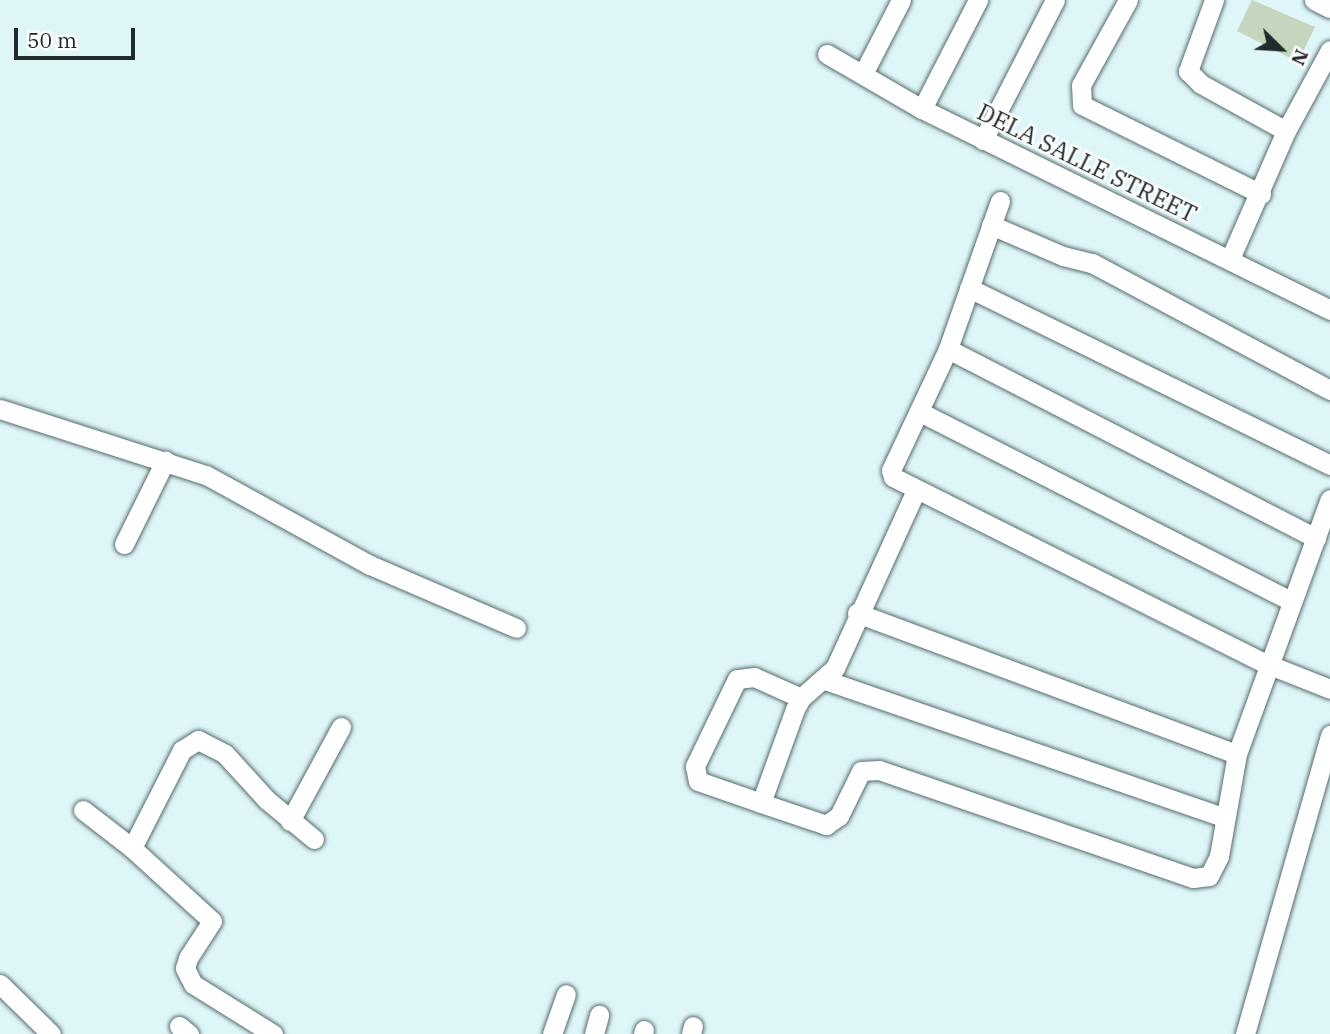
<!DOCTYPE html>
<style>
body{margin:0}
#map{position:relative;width:1330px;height:1034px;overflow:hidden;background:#dff6f8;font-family:"IBM Plex Serif",serif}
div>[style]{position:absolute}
.green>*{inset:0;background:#c6d6be}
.roads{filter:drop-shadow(0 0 2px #566b6d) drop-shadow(0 0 2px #566b6d)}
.minor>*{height:19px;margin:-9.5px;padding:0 9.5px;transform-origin:9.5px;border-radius:9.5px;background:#fff}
span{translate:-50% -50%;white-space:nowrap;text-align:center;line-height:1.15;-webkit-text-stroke:5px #fefefe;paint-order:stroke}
.street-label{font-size:24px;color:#212a2b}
.north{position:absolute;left:1246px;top:14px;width:70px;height:70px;-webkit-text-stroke:5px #fefefe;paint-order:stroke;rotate:114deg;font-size:19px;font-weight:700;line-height:28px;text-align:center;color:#212a2b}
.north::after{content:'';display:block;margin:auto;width:24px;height:32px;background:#212a2b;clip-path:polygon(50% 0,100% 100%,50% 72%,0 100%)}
.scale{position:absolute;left:14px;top:28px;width:121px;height:32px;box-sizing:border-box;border:4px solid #212a2b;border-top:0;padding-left:9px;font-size:21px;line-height:24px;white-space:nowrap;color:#212a2b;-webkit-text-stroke:5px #fefefe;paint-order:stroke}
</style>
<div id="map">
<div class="green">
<i style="clip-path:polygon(1252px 0,1315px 27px,1298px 62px,1237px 31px)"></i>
</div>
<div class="roads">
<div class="minor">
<i style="left:1128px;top:0;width:97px;rotate:118.9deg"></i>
<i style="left:1081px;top:85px;width:20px;rotate:87deg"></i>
<i style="left:1082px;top:105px;width:200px;rotate:26.4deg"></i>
<i style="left:1214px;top:0;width:76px;rotate:110.1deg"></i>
<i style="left:1188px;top:71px;width:18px;rotate:45deg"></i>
<i style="left:1201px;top:84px;width:97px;rotate:28.9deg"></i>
<i style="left:1314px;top:0;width:18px;rotate:27deg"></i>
<i style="left:827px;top:54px;width:110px;rotate:30.1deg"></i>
<i style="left:922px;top:109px;width:455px;rotate:26.2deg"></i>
<i style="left:863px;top:74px;width:83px;rotate:-62.8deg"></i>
<i style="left:922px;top:109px;width:123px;rotate:-62.8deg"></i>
<i style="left:983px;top:140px;width:157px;rotate:-62.8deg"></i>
<i style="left:1000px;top:201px;width:157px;rotate:109.4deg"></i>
<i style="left:948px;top:349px;width:134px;rotate:115.2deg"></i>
<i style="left:891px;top:470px;width:7px;rotate:74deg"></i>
<i style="left:893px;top:477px;width:418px;rotate:26.6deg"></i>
<i style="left:1267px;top:664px;width:68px;rotate:21.6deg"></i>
<i style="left:991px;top:225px;width:78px;rotate:23.3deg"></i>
<i style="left:1063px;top:256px;width:30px;rotate:14deg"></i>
<i style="left:1092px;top:263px;width:270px;rotate:28.1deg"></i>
<i style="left:1230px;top:259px;width:140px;rotate:-66.4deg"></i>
<i style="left:1286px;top:131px;width:92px;rotate:-61.5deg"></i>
<i style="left:969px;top:288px;width:402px;rotate:26.1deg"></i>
<i style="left:948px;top:349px;width:414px;rotate:27.2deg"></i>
<i style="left:0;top:409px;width:216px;rotate:17.8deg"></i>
<i style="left:206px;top:475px;width:187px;rotate:28.8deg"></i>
<i style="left:370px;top:565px;width:159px;rotate:23.3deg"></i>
<i style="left:920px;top:412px;width:416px;rotate:27deg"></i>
<i style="left:124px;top:544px;width:93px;rotate:-63.7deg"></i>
<i style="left:857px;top:613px;width:405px;rotate:20.4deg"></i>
<i style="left:825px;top:680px;width:422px;rotate:19deg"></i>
<i style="left:801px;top:698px;width:51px;rotate:-155.9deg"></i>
<i style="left:754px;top:677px;width:17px;rotate:173deg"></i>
<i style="left:737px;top:679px;width:97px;rotate:115.8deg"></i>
<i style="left:695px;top:766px;width:15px;rotate:79deg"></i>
<i style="left:698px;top:781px;width:67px;rotate:19.2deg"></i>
<i style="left:761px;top:803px;width:100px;rotate:-70.1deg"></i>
<i style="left:795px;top:709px;width:13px;rotate:-61deg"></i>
<i style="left:801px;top:698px;width:45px;rotate:-41.4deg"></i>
<i style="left:835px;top:668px;width:196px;rotate:-65.5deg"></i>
<i style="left:761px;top:803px;width:69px;rotate:18.7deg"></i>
<i style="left:826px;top:825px;width:16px;rotate:-35deg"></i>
<i style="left:839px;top:816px;width:50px;rotate:-63.9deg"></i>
<i style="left:861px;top:771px;width:18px;rotate:-3deg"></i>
<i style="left:879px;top:770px;width:332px;rotate:19deg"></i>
<i style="left:1193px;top:878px;width:16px;rotate:-7deg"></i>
<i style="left:1209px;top:876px;width:22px;rotate:-63deg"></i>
<i style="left:1219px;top:856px;width:104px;rotate:-80deg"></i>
<i style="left:1237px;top:754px;width:271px;rotate:-70deg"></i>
<i style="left:83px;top:810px;width:62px;rotate:37.8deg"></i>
<i style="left:290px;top:821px;width:107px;rotate:-61.5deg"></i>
<i style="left:0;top:984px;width:71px;rotate:44.4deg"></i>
<i style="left:179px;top:1026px;width:13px;rotate:39deg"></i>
<i style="left:273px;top:1034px;width:94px;rotate:-148deg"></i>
<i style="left:193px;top:984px;width:18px;rotate:-117deg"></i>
<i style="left:185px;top:968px;width:10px;rotate:-73deg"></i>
<i style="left:188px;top:958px;width:44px;rotate:-57deg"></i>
<i style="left:212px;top:921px;width:108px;rotate:-137.6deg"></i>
<i style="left:132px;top:848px;width:110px;rotate:-63deg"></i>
<i style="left:182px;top:750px;width:19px;rotate:-32deg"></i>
<i style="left:198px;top:740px;width:30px;rotate:27deg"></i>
<i style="left:225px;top:754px;width:62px;rotate:47.6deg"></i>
<i style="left:267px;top:800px;width:61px;rotate:39.7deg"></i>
<i style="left:552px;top:1034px;width:42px;rotate:-70.7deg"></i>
<i style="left:594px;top:1034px;width:20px;rotate:-75deg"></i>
<i style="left:643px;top:1034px;width:4px;rotate:-76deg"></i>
<i style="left:691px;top:1034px;width:8px;rotate:-76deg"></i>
<i style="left:1245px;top:1034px;width:311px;rotate:-74.1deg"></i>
</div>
</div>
<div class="street-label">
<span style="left:1087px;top:163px;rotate:26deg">DELA SALLE STREET</span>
</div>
<div class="north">N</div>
<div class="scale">50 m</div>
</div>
